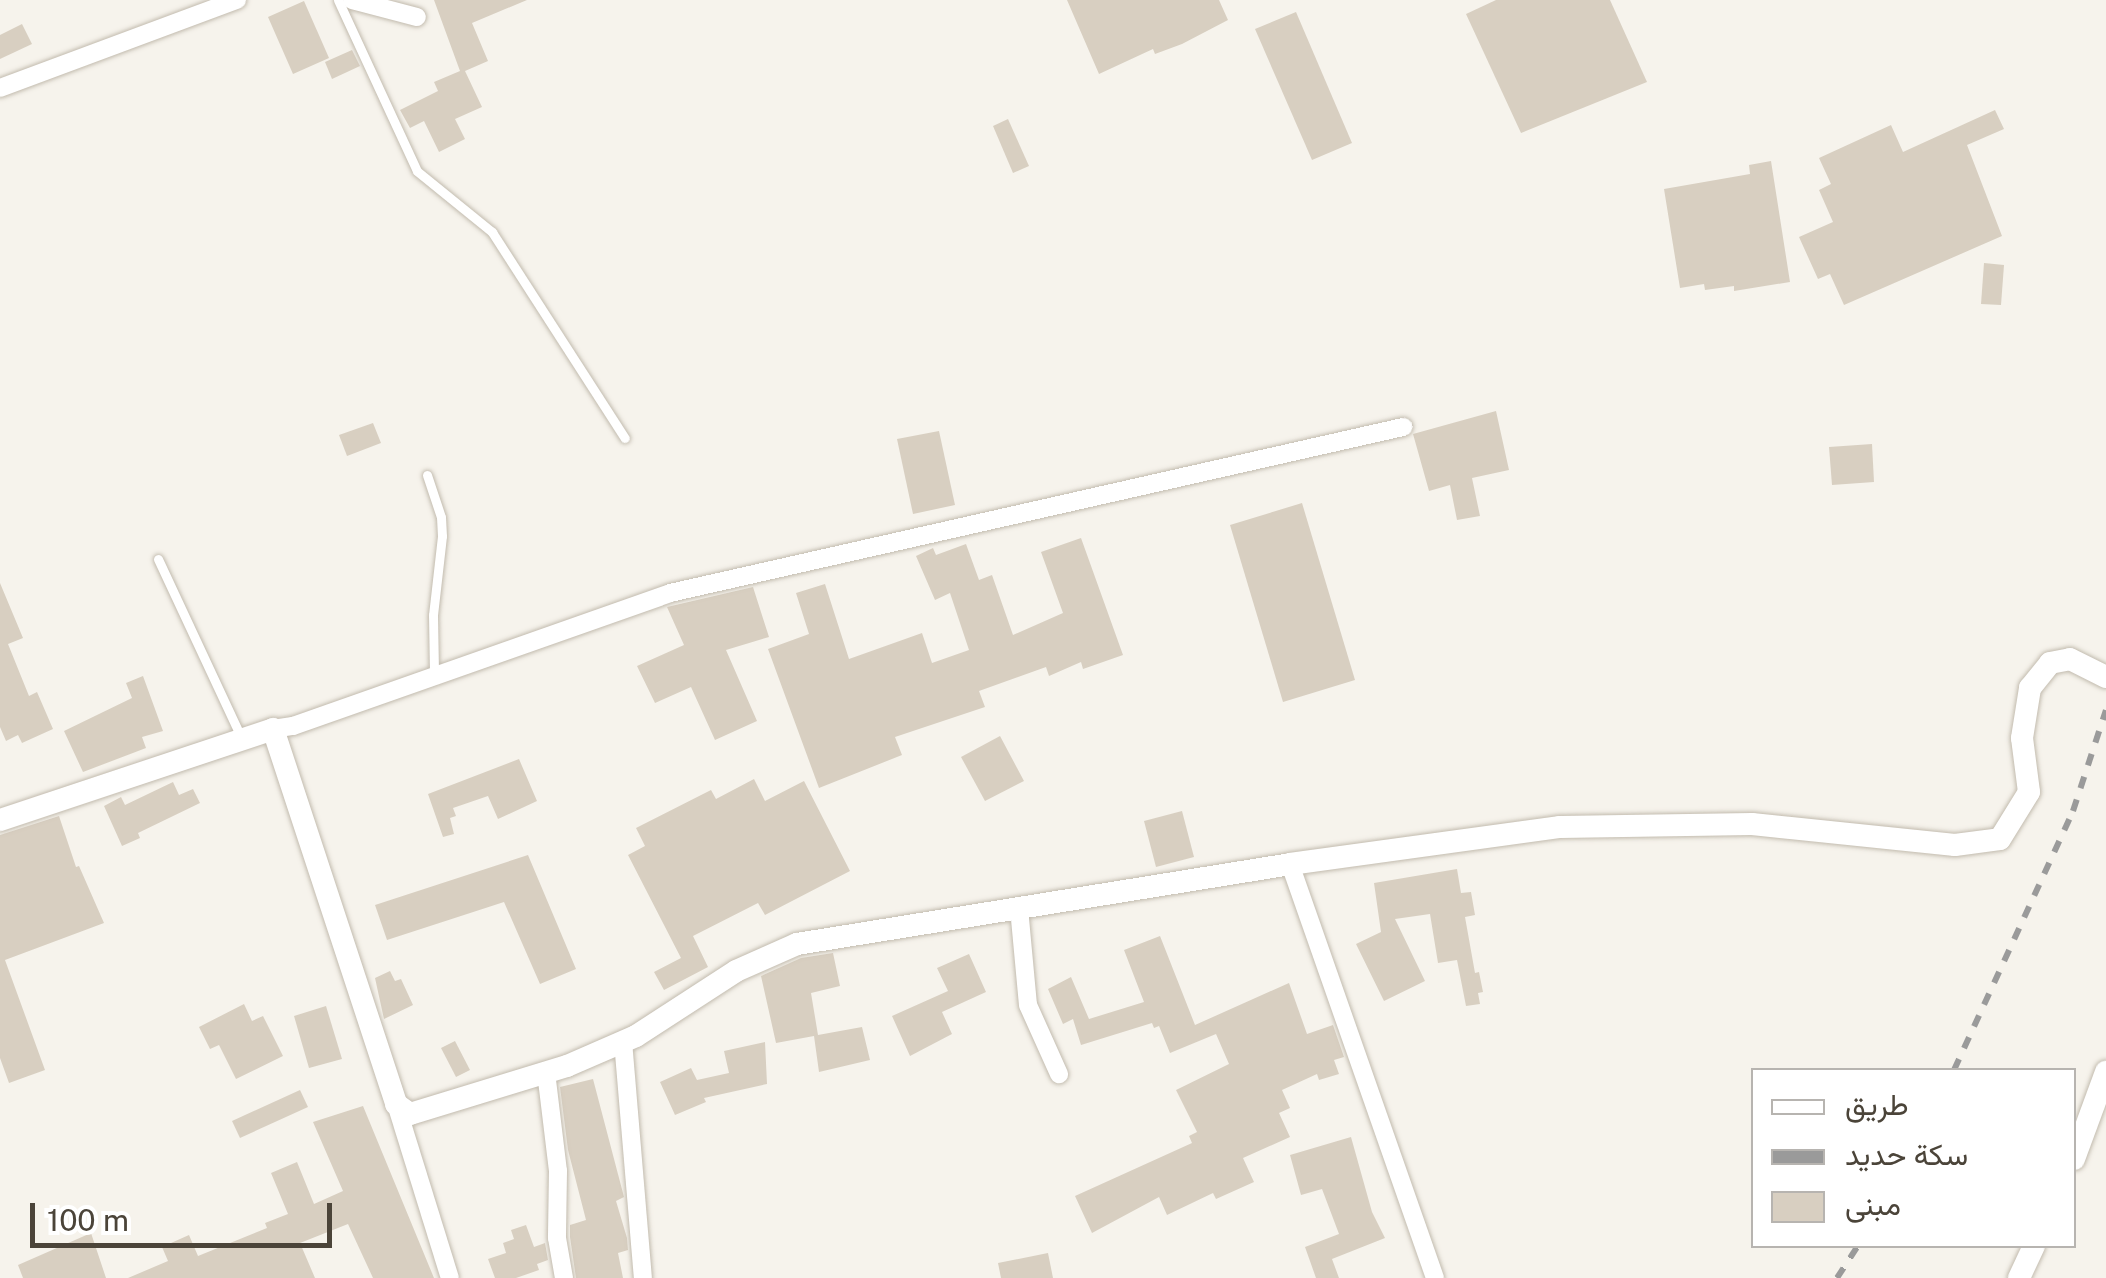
<!DOCTYPE html>
<meta charset="utf-8">
<style>
body{margin:0}
#map{position:relative;width:2106px;height:1278px;overflow:hidden;background:#f6f3ec;font-family:"Public Sans",Vazirmatn,sans-serif}
div>[style]{position:absolute}
.building>*{inset:0;background:#d8cfc1}
.roads{filter:drop-shadow(0 0 2px #c2bbae) drop-shadow(0 0 2px #c2bbae)}
.service>*{height:9px;margin:-4.5px;padding:0 4.5px;transform-origin:4.5px;border-radius:4.5px;background:#fff}
.minor>*{height:18px;margin:-9px;padding:0 9px;transform-origin:9px;border-radius:9px;background:#fff}
.tertiary>*{height:22px;margin:-11px;padding:0 11px;transform-origin:11px;border-radius:11px;background:#fff}
.rail>*{height:6px;margin-top:-3px;transform-origin:0;background:repeating-linear-gradient(90deg,#9a9a9a 0 12px,transparent 0 24px)}
span{translate:-50% -50%;white-space:nowrap;text-align:center;line-height:1.15;-webkit-text-stroke:9px #fff;paint-order:stroke}
.legend{position:absolute;left:1751px;top:1068px;width:325px;height:180px;box-sizing:border-box;background:#fff;border:2px solid #b7b4b0;margin:0;padding:12px 18px;list-style:none;font-size:30px;color:#4b4439}
.legend li{display:flex;align-items:center;gap:20px;height:50px}
.legend b{width:50px;border:2px solid #b7b4b0}
.scale{position:absolute;left:30px;top:1203px;width:302px;height:45px;box-sizing:border-box;border:5px solid #4b4439;border-top:0;padding-left:12px;font-size:30px;line-height:35px;white-space:nowrap;color:#4b4439;-webkit-text-stroke:8px #fff;paint-order:stroke}
</style>
<div id="map">
<div class="building">
<i style="clip-path:polygon(434px 0,527px 0,472px 23px,488px 61px,465px 71px,482px 107px,455px 119px,465px 139px,439px 152px,424px 121px,410px 128px,400px 110px,438px 91px,434px 82px,460px 71px)"></i>
<i style="clip-path:polygon(1067px 0,1219px 0,1228px 20px,1182px 44px,1155px 54px,1153px 49px,1099px 74px)"></i>
<i style="clip-path:polygon(1496px 0,1610px 0,1647px 82px,1521px 133px,1466px 14px)"></i>
<i style="clip-path:polygon(304px 1px,329px 58px,293px 74px,268px 17px)"></i>
<i style="clip-path:polygon(1296px 12px,1352px 143px,1312px 160px,1255px 29px)"></i>
<i style="clip-path:polygon(22px 24px,32px 44px,0 59px,0 35px)"></i>
<i style="clip-path:polygon(352px 50px,360px 66px,332px 79px,325px 62px)"></i>
<i style="clip-path:polygon(1995px 110px,2004px 129px,1967px 145px,2002px 236px,1844px 305px,1830px 274px,1818px 279px,1799px 237px,1833px 222px,1819px 190px,1831px 184px,1819px 158px,1891px 125px,1903px 152px)"></i>
<i style="clip-path:polygon(1008px 119px,1029px 166px,1013px 173px,993px 126px)"></i>
<i style="clip-path:polygon(1771px 161px,1790px 282px,1734px 291px,1734px 286px,1705px 290px,1704px 284px,1680px 288px,1664px 189px,1750px 174px,1749px 165px)"></i>
<i style="clip-path:polygon(1984px 263px,2004px 265px,2001px 305px,1981px 304px)"></i>
<i style="clip-path:polygon(1496px 411px,1509px 470px,1472px 478px,1480px 516px,1457px 520px,1450px 485px,1429px 491px,1413px 434px)"></i>
<i style="clip-path:polygon(373px 423px,381px 443px,347px 456px,339px 435px)"></i>
<i style="clip-path:polygon(939px 431px,955px 505px,913px 514px,897px 439px)"></i>
<i style="clip-path:polygon(1872px 444px,1874px 482px,1832px 485px,1829px 447px)"></i>
<i style="clip-path:polygon(1302px 503px,1355px 680px,1283px 702px,1230px 525px)"></i>
<i style="clip-path:polygon(1081px 538px,1123px 655px,1083px 669px,1081px 662px,1049px 676px,1046px 667px,979px 691px,985px 707px,895px 737px,902px 755px,819px 788px,768px 649px,809px 634px,796px 593px,825px 584px,849px 659px,922px 633px,932px 663px,969px 650px,950px 593px,935px 600px,916px 556px,933px 548px,936px 555px,966px 544px,979px 580px,992px 575px,1013px 635px,1063px 613px,1041px 552px)"></i>
<i style="clip-path:polygon(0 583px,23px 638px,8px 644px,29px 696px,37px 692px,53px 729px,22px 743px,18px 735px,6px 741px,0 727px)"></i>
<i style="clip-path:polygon(753px 587px,769px 637px,726px 650px,757px 721px,715px 740px,691px 687px,655px 703px,637px 666px,684px 645px,667px 607px)"></i>
<i style="clip-path:polygon(143px 676px,163px 731px,142px 737px,146px 748px,83px 772px,64px 731px,132px 698px,126px 683px)"></i>
<i style="clip-path:polygon(1000px 736px,1024px 781px,985px 801px,961px 757px)"></i>
<i style="clip-path:polygon(519px 759px,537px 801px,498px 819px,488px 796px,453px 808px,456px 816px,450px 818px,454px 834px,443px 837px,428px 794px)"></i>
<i style="clip-path:polygon(754px 779px,765px 801px,804px 781px,850px 871px,765px 915px,758px 903px,693px 936px,708px 967px,664px 990px,654px 972px,681px 958px,628px 855px,645px 846px,636px 828px,711px 790px,716px 799px)"></i>
<i style="clip-path:polygon(173px 782px,179px 795px,193px 789px,200px 803px,138px 833px,140px 838px,122px 846px,104px 806px,121px 797px,125px 805px)"></i>
<i style="clip-path:polygon(1182px 811px,1194px 857px,1156px 867px,1144px 821px)"></i>
<i style="clip-path:polygon(59px 816px,76px 867px,79px 866px,104px 923px,5px 960px,45px 1070px,9px 1083px,0 1058px,0 835px)"></i>
<i style="clip-path:polygon(528px 855px,576px 969px,540px 984px,504px 902px,387px 940px,375px 905px)"></i>
<i style="clip-path:polygon(1457px 869px,1461px 893px,1471px 892px,1475px 915px,1465px 917px,1475px 973px,1479px 972px,1483px 992px,1478px 993px,1480px 1004px,1466px 1006px,1457px 960px,1438px 963px,1430px 914px,1395px 919px,1425px 981px,1384px 1001px,1356px 944px,1381px 932px,1374px 883px)"></i>
<i style="clip-path:polygon(1160px 936px,1195px 1025px,1289px 983px,1307px 1034px,1333px 1025px,1344px 1057px,1334px 1060px,1339px 1074px,1319px 1080px,1317px 1074px,1282px 1090px,1290px 1108px,1279px 1113px,1290px 1137px,1243px 1158px,1254px 1182px,1216px 1199px,1213px 1193px,1167px 1215px,1159px 1197px,1092px 1233px,1075px 1196px,1192px 1143px,1189px 1136px,1197px 1132px,1176px 1090px,1229px 1064px,1216px 1034px,1170px 1053px,1159px 1026px,1154px 1028px,1152px 1023px,1081px 1045px,1073px 1019px,1063px 1024px,1048px 989px,1071px 977px,1089px 1019px,1144px 1002px,1124px 950px)"></i>
<i style="clip-path:polygon(833px 953px,840px 986px,811px 993px,818px 1035px,862px 1027px,870px 1060px,819px 1072px,814px 1036px,776px 1043px,761px 976px,801px 958px)"></i>
<i style="clip-path:polygon(969px 954px,986px 992px,942px 1012px,952px 1034px,910px 1056px,892px 1016px,948px 991px,937px 968px)"></i>
<i style="clip-path:polygon(390px 971px,395px 981px,401px 979px,413px 1005px,384px 1019px,375px 978px)"></i>
<i style="clip-path:polygon(244px 1004px,252px 1021px,263px 1016px,283px 1056px,236px 1079px,219px 1045px,210px 1049px,199px 1027px)"></i>
<i style="clip-path:polygon(326px 1006px,342px 1059px,309px 1068px,294px 1016px)"></i>
<i style="clip-path:polygon(455px 1041px,470px 1070px,456px 1077px,441px 1048px)"></i>
<i style="clip-path:polygon(765px 1042px,767px 1084px,704px 1098px,706px 1102px,675px 1115px,660px 1082px,691px 1068px,697px 1080px,729px 1073px,724px 1051px)"></i>
<i style="clip-path:polygon(593px 1079px,624px 1197px,616px 1201px,627px 1238px,628px 1250px,618px 1253px,623px 1278px,576px 1278px,570px 1237px,570px 1225px,586px 1220px,568px 1150px,560px 1087px)"></i>
<i style="clip-path:polygon(300px 1090px,308px 1107px,240px 1138px,232px 1121px)"></i>
<i style="clip-path:polygon(363px 1106px,434px 1278px,373px 1278px,348px 1224px,300px 1243px,315px 1278px,128px 1278px,168px 1261px,162px 1247px,189px 1235px,198px 1256px,267px 1228px,265px 1223px,288px 1214px,271px 1173px,297px 1162px,314px 1204px,343px 1191px,313px 1122px)"></i>
<i style="clip-path:polygon(1351px 1137px,1372px 1212px,1385px 1238px,1332px 1259px,1339px 1278px,1316px 1278px,1305px 1247px,1339px 1234px,1322px 1189px,1301px 1195px,1290px 1155px)"></i>
<i style="clip-path:polygon(526px 1225px,534px 1247px,545px 1243px,548px 1260px,537px 1264px,539px 1270px,516px 1278px,495px 1278px,488px 1259px,506px 1253px,503px 1243px,514px 1239px,511px 1230px)"></i>
<i style="clip-path:polygon(91px 1233px,106px 1278px,23px 1278px,18px 1265px)"></i>
<i style="clip-path:polygon(1048px 1253px,1053px 1278px,1001px 1278px,998px 1263px)"></i>
</div>
<div class="roads">
<div class="service">
<i style="left:338px;top:0;width:188px;rotate:65.2deg"></i>
<i style="left:417px;top:171px;width:97px;rotate:39.1deg"></i>
<i style="left:492px;top:232px;width:245px;rotate:57.2deg"></i>
<i style="left:427px;top:475px;width:44px;rotate:71.6deg"></i>
<i style="left:441px;top:517px;width:19px;rotate:87deg"></i>
<i style="left:442px;top:536px;width:80px;rotate:96.5deg"></i>
<i style="left:433px;top:615px;width:59px;rotate:89deg"></i>
<i style="left:158px;top:559px;width:196px;rotate:65deg"></i>
</div>
<div class="minor">
<i style="left:352px;top:0;width:67px;rotate:14.7deg"></i>
<i style="left:0;top:88px;width:253px;rotate:-20.4deg"></i>
<i style="left:273px;top:729px;width:20px;rotate:-9deg"></i>
<i style="left:293px;top:726px;width:400px;rotate:-19.4deg"></i>
<i style="left:670px;top:593px;width:752px;rotate:-12.76deg"></i>
<i style="left:1290px;top:864px;width:439px;rotate:70.7deg"></i>
<i style="left:1019px;top:908px;width:97px;rotate:84.7deg"></i>
<i style="left:1028px;top:1005px;width:76px;rotate:65.8deg"></i>
<i style="left:623px;top:1041px;width:238px;rotate:85.2deg"></i>
<i style="left:546px;top:1072px;width:100px;rotate:83.1deg"></i>
<i style="left:558px;top:1171px;width:67px;rotate:90.9deg"></i>
<i style="left:557px;top:1238px;width:41px;rotate:80.1deg"></i>
<i style="left:396px;top:1104px;width:182px;rotate:72.8deg"></i>
</div>
<div class="tertiary">
<i style="left:0;top:820px;width:288px;rotate:-18.4deg"></i>
<i style="left:273px;top:729px;width:395px;rotate:71.8deg"></i>
<i style="left:396px;top:1104px;width:17px;rotate:36deg"></i>
<i style="left:410px;top:1114px;width:164px;rotate:-17deg"></i>
<i style="left:567px;top:1066px;width:75px;rotate:-23.5deg"></i>
<i style="left:636px;top:1036px;width:119px;rotate:-33deg"></i>
<i style="left:736px;top:971px;width:67px;rotate:-23.9deg"></i>
<i style="left:797px;top:944px;width:499px;rotate:-9.2deg"></i>
<i style="left:1290px;top:864px;width:273px;rotate:-7.8deg"></i>
<i style="left:1560px;top:827px;width:192px;rotate:-0.9deg"></i>
<i style="left:1752px;top:824px;width:204px;rotate:5.9deg"></i>
<i style="left:1955px;top:845px;width:45px;rotate:-7.6deg"></i>
<i style="left:2000px;top:839px;width:55px;rotate:-58.3deg"></i>
<i style="left:2029px;top:792px;width:54px;rotate:-97.4deg"></i>
<i style="left:2022px;top:738px;width:51px;rotate:-80.9deg"></i>
<i style="left:2030px;top:688px;width:32px;rotate:-51deg"></i>
<i style="left:2050px;top:663px;width:20px;rotate:-11deg"></i>
<i style="left:2070px;top:659px;width:40px;rotate:26.6deg"></i>
<i style="left:2074px;top:1159px;width:93px;rotate:-69.8deg"></i>
<i style="left:2019px;top:1278px;width:35px;rotate:-65deg"></i>
</div>
</div>
<div class="rail">
<i style="left:1954px;top:1070px;width:285px;rotate:-65.3deg"></i>
<i style="left:2073px;top:811px;width:106px;rotate:-71.9deg"></i>
<i style="left:1837px;top:1278px;width:38px;rotate:-57deg"></i>
</div>
<ul class="legend">
<li><b style="height:12px;background:#fff"></b>طريق</li>
<li><b style="height:12px;background:#9a9a9a"></b>سكة حديد</li>
<li><b style="height:28px;background:#d8cfc1"></b>مبنى</li>
</ul>
<div class="scale">100 m</div>
</div>
